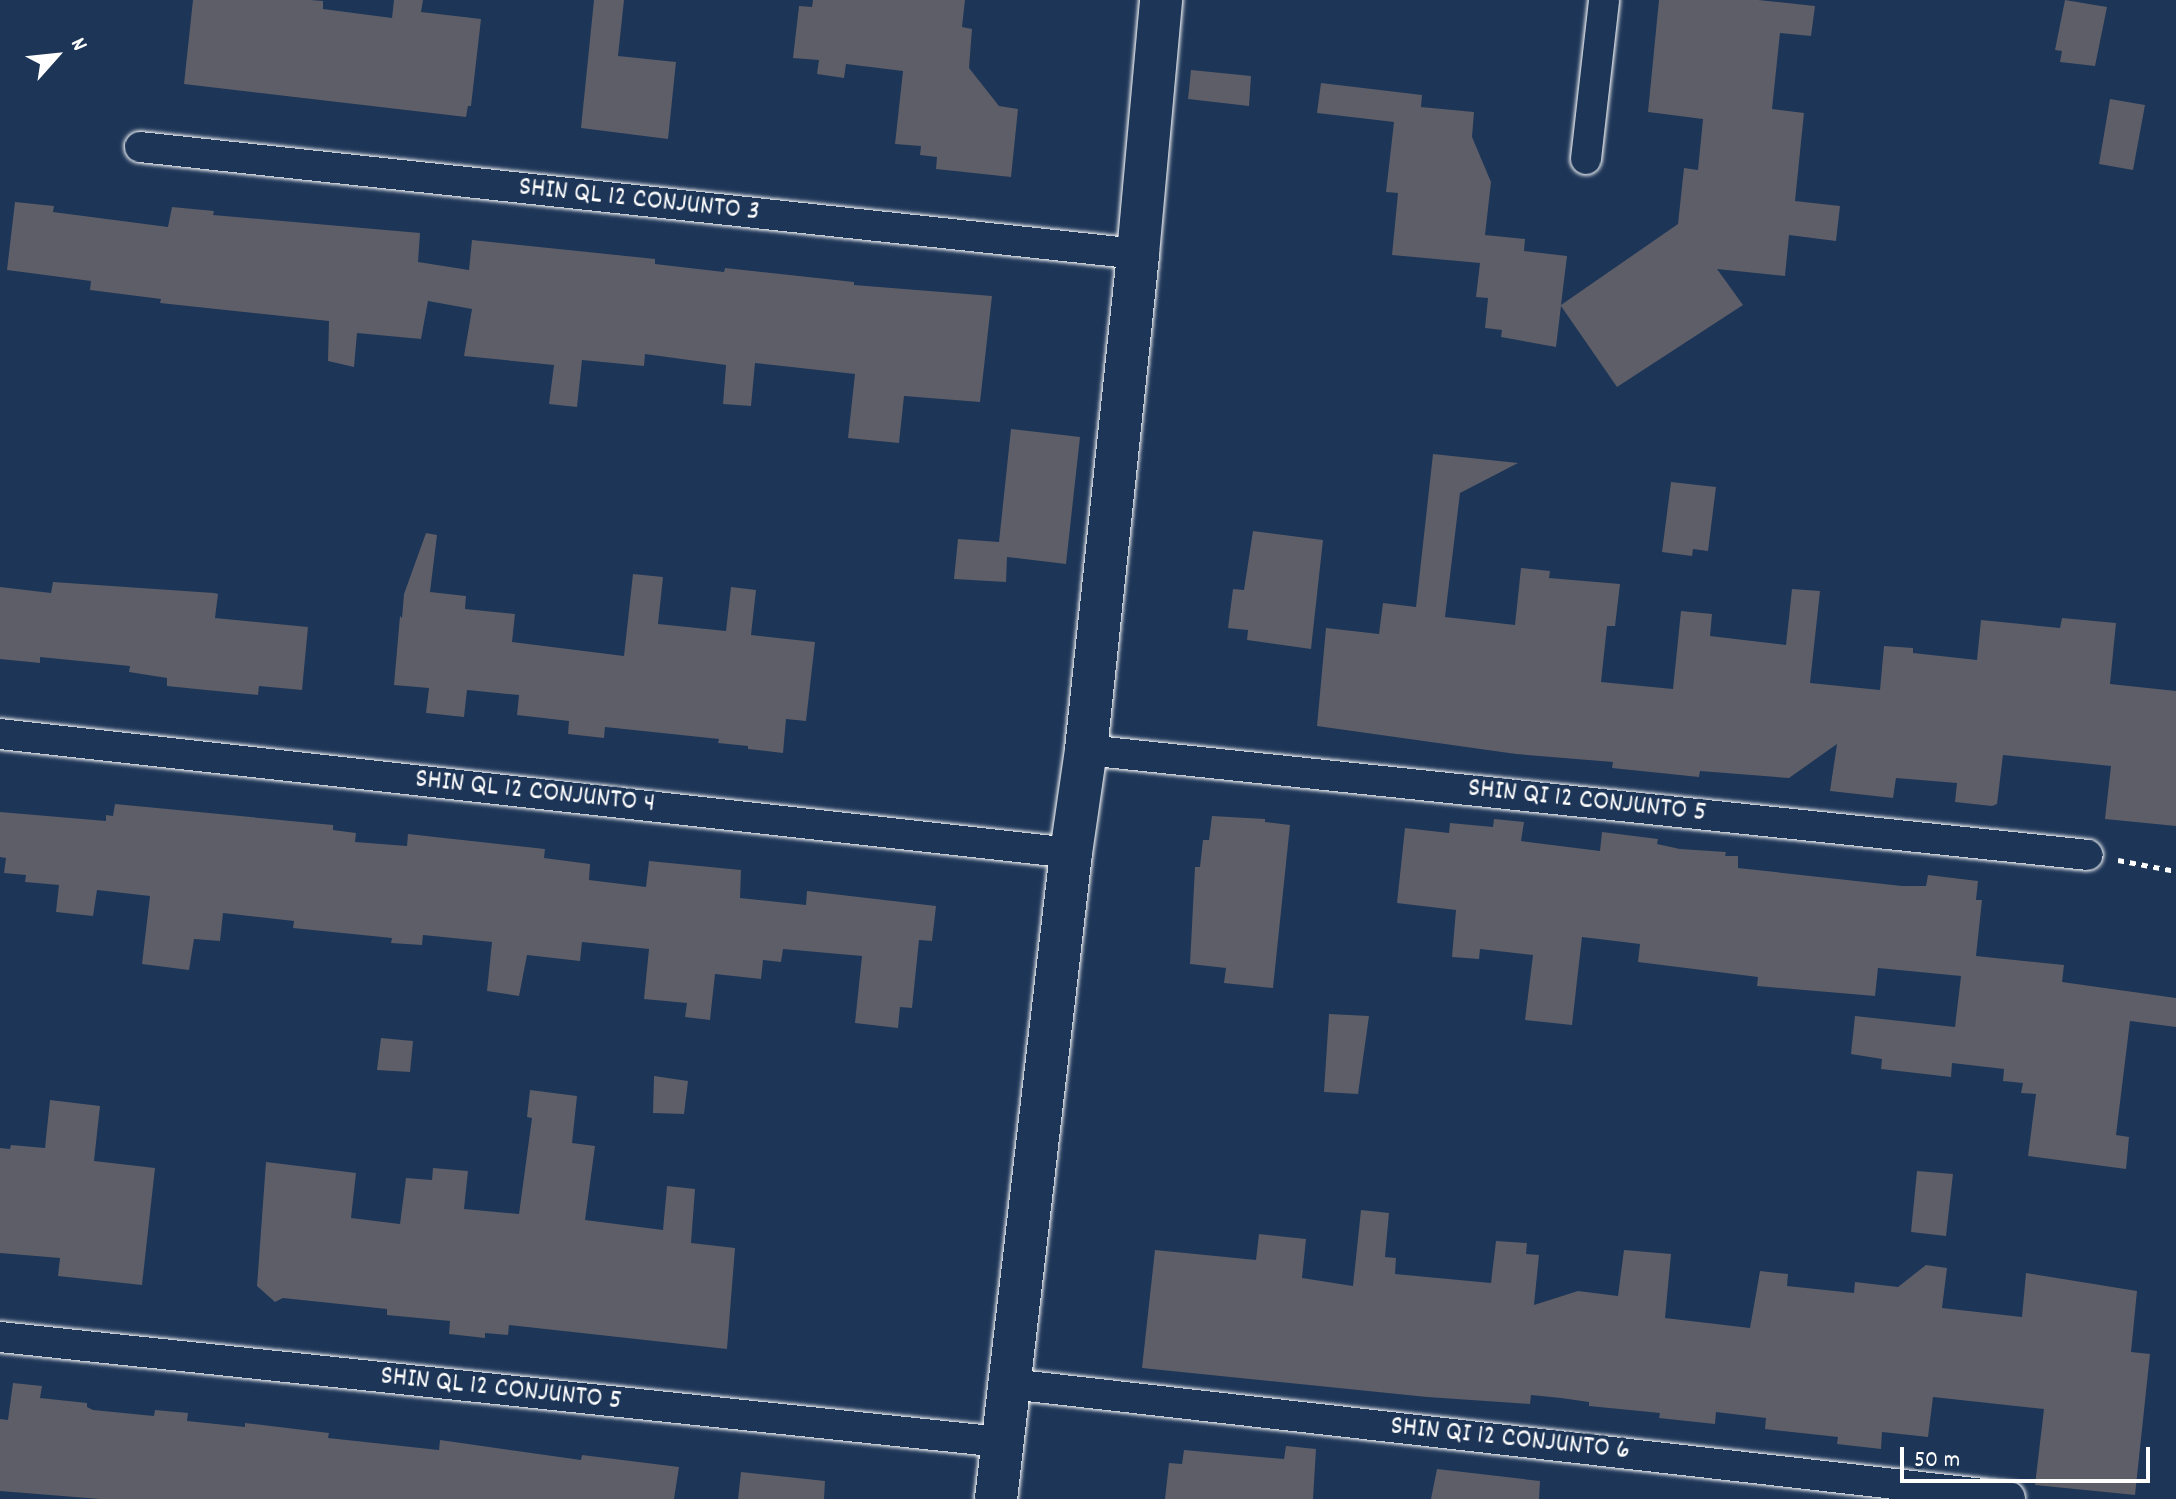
<!DOCTYPE html>
<style>
body{margin:0}
#map{position:relative;width:2176px;height:1499px;overflow:hidden;background:#1d3557;font-family:Dekko,sans-serif}
div>[style]{position:absolute}
.building>*{inset:0;background:#5d5e67}
.path>*{height:5px;margin-top:-2.5px;transform-origin:0;background:repeating-linear-gradient(90deg,#fff 0 6px,transparent 0 12px)}
.roads{filter:drop-shadow(0 0 2px #fff) drop-shadow(0 0 2px #fff)}
.street>*{height:30px;margin:-15px;padding:0 15px;transform-origin:15px;border-radius:15px;background:#1d3557}
.secondary>*{height:42px;margin:-21px;padding:0 21px;transform-origin:21px;border-radius:21px;background:#1d3557}
span{translate:-50% -50%;white-space:nowrap;text-align:center;line-height:1.15;-webkit-text-stroke:7px #1d3557;paint-order:stroke}
.street-label{font-size:28px;color:#fff}
.north{position:absolute;left:16px;top:16px;width:80px;height:80px;-webkit-text-stroke:6px #1d3557;paint-order:stroke;rotate:63deg;font-size:22px;font-weight:700;line-height:32px;text-align:center;color:#fff}
.north::after{content:'';display:block;margin:auto;width:28px;height:36px;background:#fff;clip-path:polygon(50% 0,100% 100%,50% 72%,0 100%)}
.scale{position:absolute;left:1900px;top:1447px;width:250px;height:36px;box-sizing:border-box;border:4px solid #fff;border-top:0;padding-left:10px;font-size:24px;line-height:28px;white-space:nowrap;color:#fff;-webkit-text-stroke:6px #1d3557;paint-order:stroke}
</style>
<div id="map">
<div class="building">
<i style="clip-path:polygon(193px 0,310px 0,323px 1px,323px 9px,392px 18px,394px 0,423px 0,421px 12px,481px 19px,471px 106px,468px 106px,466px 117px,184px 84px)"></i>
<i style="clip-path:polygon(594px 0,624px 0,618px 56px,676px 62px,668px 139px,581px 128px)"></i>
<i style="clip-path:polygon(813px 0,965px 0,962px 27px,972px 29px,969px 68px,999px 106px,1018px 109px,1011px 177px,936px 169px,937px 157px,920px 155px,921px 146px,895px 144px,903px 71px,846px 64px,844px 78px,817px 74px,819px 60px,793px 58px,799px 6px,812px 7px)"></i>
<i style="clip-path:polygon(1659px 0,1758px 0,1815px 6px,1811px 36px,1780px 33px,1772px 109px,1804px 113px,1795px 201px,1840px 206px,1836px 241px,1789px 235px,1785px 276px,1717px 269px,1743px 305px,1617px 387px,1561px 306px,1556px 347px,1501px 337px,1502px 330px,1485px 328px,1488px 298px,1476px 297px,1480px 263px,1392px 255px,1398px 193px,1386px 192px,1394px 122px,1317px 113px,1321px 83px,1422px 95px,1421px 107px,1474px 112px,1472px 137px,1491px 182px,1485px 235px,1525px 239px,1524px 251px,1567px 256px,1561px 305px,1678px 224px,1684px 168px,1698px 170px,1703px 119px,1648px 112px)"></i>
<i style="clip-path:polygon(2065px 0,2107px 7px,2095px 66px,2060px 62px,2062px 51px,2055px 50px)"></i>
<i style="clip-path:polygon(1191px 70px,1251px 76px,1249px 106px,1188px 99px)"></i>
<i style="clip-path:polygon(2110px 99px,2145px 105px,2133px 170px,2099px 164px)"></i>
<i style="clip-path:polygon(15px 202px,54px 206px,53px 212px,168px 227px,172px 207px,214px 211px,213px 215px,420px 233px,418px 262px,469px 270px,472px 240px,655px 259px,655px 264px,724px 272px,725px 268px,854px 282px,854px 285px,992px 296px,980px 402px,904px 396px,899px 443px,848px 438px,855px 374px,755px 363px,751px 406px,723px 404px,726px 365px,645px 354px,644px 366px,582px 360px,577px 407px,549px 404px,554px 365px,464px 356px,472px 309px,428px 301px,421px 339px,357px 333px,354px 367px,328px 361px,329px 321px,160px 303px,161px 299px,90px 290px,91px 281px,7px 270px)"></i>
<i style="clip-path:polygon(1011px 429px,1080px 437px,1066px 564px,1007px 557px,1006px 582px,954px 579px,958px 539px,999px 542px)"></i>
<i style="clip-path:polygon(1433px 454px,1518px 463px,1460px 493px,1445px 617px,1515px 625px,1521px 568px,1550px 571px,1549px 578px,1620px 584px,1615px 626px,1607px 626px,1601px 682px,1673px 689px,1681px 611px,1712px 614px,1710px 636px,1786px 645px,1792px 589px,1820px 591px,1810px 683px,1880px 690px,1884px 646px,1913px 648px,1913px 653px,1977px 660px,1981px 620px,2060px 628px,2062px 618px,2116px 623px,2110px 684px,2176px 691px,2176px 826px,2105px 819px,2111px 766px,2003px 755px,1997px 804px,1992px 806px,1955px 802px,1957px 783px,1896px 778px,1893px 798px,1830px 791px,1837px 744px,1789px 778px,1700px 771px,1699px 777px,1612px 768px,1613px 762px,1516px 754px,1317px 726px,1326px 628px,1379px 634px,1383px 603px,1416px 607px)"></i>
<i style="clip-path:polygon(1671px 482px,1716px 487px,1708px 551px,1693px 549px,1692px 556px,1662px 552px)"></i>
<i style="clip-path:polygon(1253px 531px,1323px 540px,1311px 649px,1247px 640px,1248px 630px,1228px 628px,1233px 589px,1244px 590px)"></i>
<i style="clip-path:polygon(426px 533px,437px 535px,430px 592px,466px 596px,465px 609px,515px 614px,512px 642px,624px 656px,633px 574px,663px 577px,658px 624px,726px 631px,731px 587px,756px 590px,751px 635px,815px 642px,806px 721px,786px 719px,783px 753px,748px 749px,748px 746px,718px 743px,719px 739px,605px 727px,604px 738px,568px 734px,569px 721px,517px 715px,519px 695px,467px 690px,464px 717px,426px 713px,429px 688px,394px 685px,400px 616px,402px 618px,404px 594px)"></i>
<i style="clip-path:polygon(53px 582px,214px 593px,218px 594px,215px 618px,308px 627px,302px 690px,259px 686px,258px 695px,206px 690px,167px 686px,167px 678px,129px 672px,130px 666px,40px 657px,40px 663px,0 659px,0 587px,51px 593px)"></i>
<i style="clip-path:polygon(115px 804px,333px 825px,333px 830px,356px 833px,355px 842px,407px 846px,408px 834px,545px 849px,544px 858px,590px 864px,589px 880px,646px 887px,649px 861px,741px 870px,740px 898px,806px 905px,807px 891px,936px 906px,932px 941px,919px 940px,912px 1008px,900px 1007px,898px 1028px,855px 1023px,862px 956px,783px 949px,781px 962px,763px 960px,761px 979px,715px 974px,710px 1020px,685px 1017px,687px 1003px,644px 999px,649px 949px,582px 942px,580px 961px,527px 955px,519px 996px,487px 991px,492px 942px,423px 935px,422px 945px,391px 943px,392px 938px,293px 928px,294px 921px,223px 913px,220px 941px,194px 939px,189px 970px,142px 964px,150px 896px,97px 890px,93px 916px,56px 912px,59px 885px,25px 882px,26px 875px,4px 873px,6px 858px,0 857px,0 812px,106px 821px,106px 815px,113px 816px)"></i>
<i style="clip-path:polygon(1212px 816px,1265px 819px,1265px 822px,1290px 825px,1273px 988px,1224px 983px,1226px 968px,1190px 964px,1195px 867px,1200px 867px,1203px 840px,1209px 840px)"></i>
<i style="clip-path:polygon(1494px 819px,1524px 822px,1521px 841px,1600px 851px,1602px 832px,1658px 839px,1657px 844px,1680px 849px,1726px 852px,1725px 856px,1738px 856px,1738px 868px,1902px 886px,1926px 886px,1928px 875px,1978px 881px,1976px 900px,1982px 900px,1976px 956px,2064px 965px,2062px 982px,2176px 998px,2176px 1027px,2130px 1021px,2116px 1135px,2129px 1137px,2126px 1169px,2028px 1156px,2036px 1094px,2021px 1093px,2023px 1083px,2003px 1081px,2004px 1069px,1952px 1063px,1951px 1077px,1881px 1069px,1882px 1059px,1851px 1054px,1855px 1016px,1955px 1027px,1961px 976px,1878px 968px,1875px 996px,1757px 986px,1758px 977px,1638px 962px,1640px 944px,1582px 937px,1572px 1025px,1525px 1020px,1533px 955px,1480px 949px,1479px 959px,1452px 957px,1456px 910px,1397px 903px,1405px 828px,1449px 833px,1450px 823px,1493px 827px)"></i>
<i style="clip-path:polygon(1329px 1014px,1369px 1016px,1358px 1094px,1324px 1092px)"></i>
<i style="clip-path:polygon(381px 1038px,413px 1041px,410px 1072px,377px 1070px)"></i>
<i style="clip-path:polygon(654px 1076px,688px 1081px,684px 1114px,653px 1113px)"></i>
<i style="clip-path:polygon(530px 1090px,577px 1096px,572px 1143px,595px 1146px,585px 1220px,663px 1230px,667px 1186px,695px 1189px,691px 1243px,735px 1248px,727px 1349px,509px 1325px,508px 1335px,485px 1333px,485px 1338px,449px 1334px,450px 1321px,387px 1315px,387px 1309px,283px 1298px,275px 1302px,257px 1286px,266px 1162px,356px 1173px,351px 1218px,400px 1224px,406px 1178px,432px 1180px,433px 1168px,468px 1171px,464px 1209px,519px 1214px,532px 1118px,527px 1117px)"></i>
<i style="clip-path:polygon(50px 1100px,100px 1106px,94px 1161px,155px 1168px,142px 1285px,58px 1276px,60px 1258px,0 1253px,0 1148px,10px 1149px,11px 1145px,45px 1148px)"></i>
<i style="clip-path:polygon(1917px 1171px,1953px 1174px,1946px 1236px,1911px 1232px)"></i>
<i style="clip-path:polygon(1361px 1210px,1389px 1213px,1385px 1257px,1396px 1258px,1395px 1274px,1491px 1283px,1496px 1241px,1527px 1243px,1526px 1254px,1539px 1255px,1534px 1305px,1578px 1291px,1618px 1296px,1624px 1250px,1671px 1254px,1665px 1318px,1750px 1328px,1760px 1271px,1788px 1274px,1787px 1286px,1854px 1293px,1855px 1282px,1898px 1287px,1926px 1265px,1947px 1268px,1942px 1308px,2022px 1317px,2026px 1273px,2137px 1291px,2131px 1352px,2150px 1354px,2135px 1495px,2035px 1485px,2044px 1409px,1933px 1397px,1928px 1437px,1882px 1432px,1881px 1449px,1837px 1444px,1838px 1437px,1765px 1429px,1766px 1418px,1716px 1412px,1715px 1424px,1659px 1418px,1660px 1413px,1589px 1406px,1589px 1402px,1561px 1398px,1531px 1395px,1530px 1404px,1427px 1397px,1142px 1368px,1155px 1250px,1256px 1260px,1259px 1234px,1306px 1239px,1302px 1278px,1353px 1286px)"></i>
<i style="clip-path:polygon(13px 1383px,42px 1386px,40px 1398px,87px 1403px,87px 1407px,93px 1410px,154px 1416px,155px 1410px,188px 1413px,187px 1421px,245px 1427px,245px 1423px,254px 1424px,329px 1433px,328px 1438px,439px 1450px,440px 1440px,581px 1460px,582px 1455px,679px 1467px,674px 1499px,100px 1499px,0 1491px,0 1419px,8px 1420px)"></i>
<i style="clip-path:polygon(1286px 1446px,1316px 1449px,1313px 1499px,1165px 1499px,1169px 1463px,1182px 1464px,1184px 1450px,1284px 1459px)"></i>
<i style="clip-path:polygon(1437px 1469px,1540px 1481px,1539px 1499px,1431px 1499px)"></i>
<i style="clip-path:polygon(741px 1472px,825px 1481px,824px 1499px,738px 1499px)"></i>
</div>
<div class="path">
<i style="left:2118px;top:860px;width:59px;rotate:10.7deg"></i>
</div>
<div class="roads">
<div class="street">
<i style="left:140px;top:147px;width:1004px;rotate:6.12deg"></i>
<i style="left:1586px;top:159px;width:160px;rotate:-83.5deg"></i>
<i style="left:0;top:734px;width:1078px;rotate:6.34deg"></i>
<i style="left:1086px;top:750px;width:1007px;rotate:5.98deg"></i>
<i style="left:0;top:1337px;width:1006px;rotate:5.99deg"></i>
<i style="left:1010px;top:1384px;width:1006px;rotate:6.45deg"></i>
</div>
<div class="secondary">
<i style="left:996px;top:1499px;width:650px;rotate:-83.38deg"></i>
<i style="left:1071px;top:853px;width:104px;rotate:-81.7deg"></i>
<i style="left:1086px;top:750px;width:499px;rotate:-84deg"></i>
<i style="left:1138px;top:254px;width:255px;rotate:-84.8deg"></i>
</div>
</div>
<div class="street-label">
<span style="left:639px;top:201px;rotate:6deg">SHIN QL 12 CONJUNTO 3</span>
<span style="left:535px;top:793px;rotate:6deg">SHIN QL 12 CONJUNTO 4</span>
<span style="left:1587px;top:802px;rotate:6deg">SHIN QI 12 CONJUNTO 5</span>
<span style="left:501px;top:1390px;rotate:6deg">SHIN QL 12 CONJUNTO 5</span>
<span style="left:1510px;top:1440px;rotate:6deg">SHIN QI 12 CONJUNTO 6</span>
</div>
<div class="north">N</div>
<div class="scale">50 m</div>
</div>
